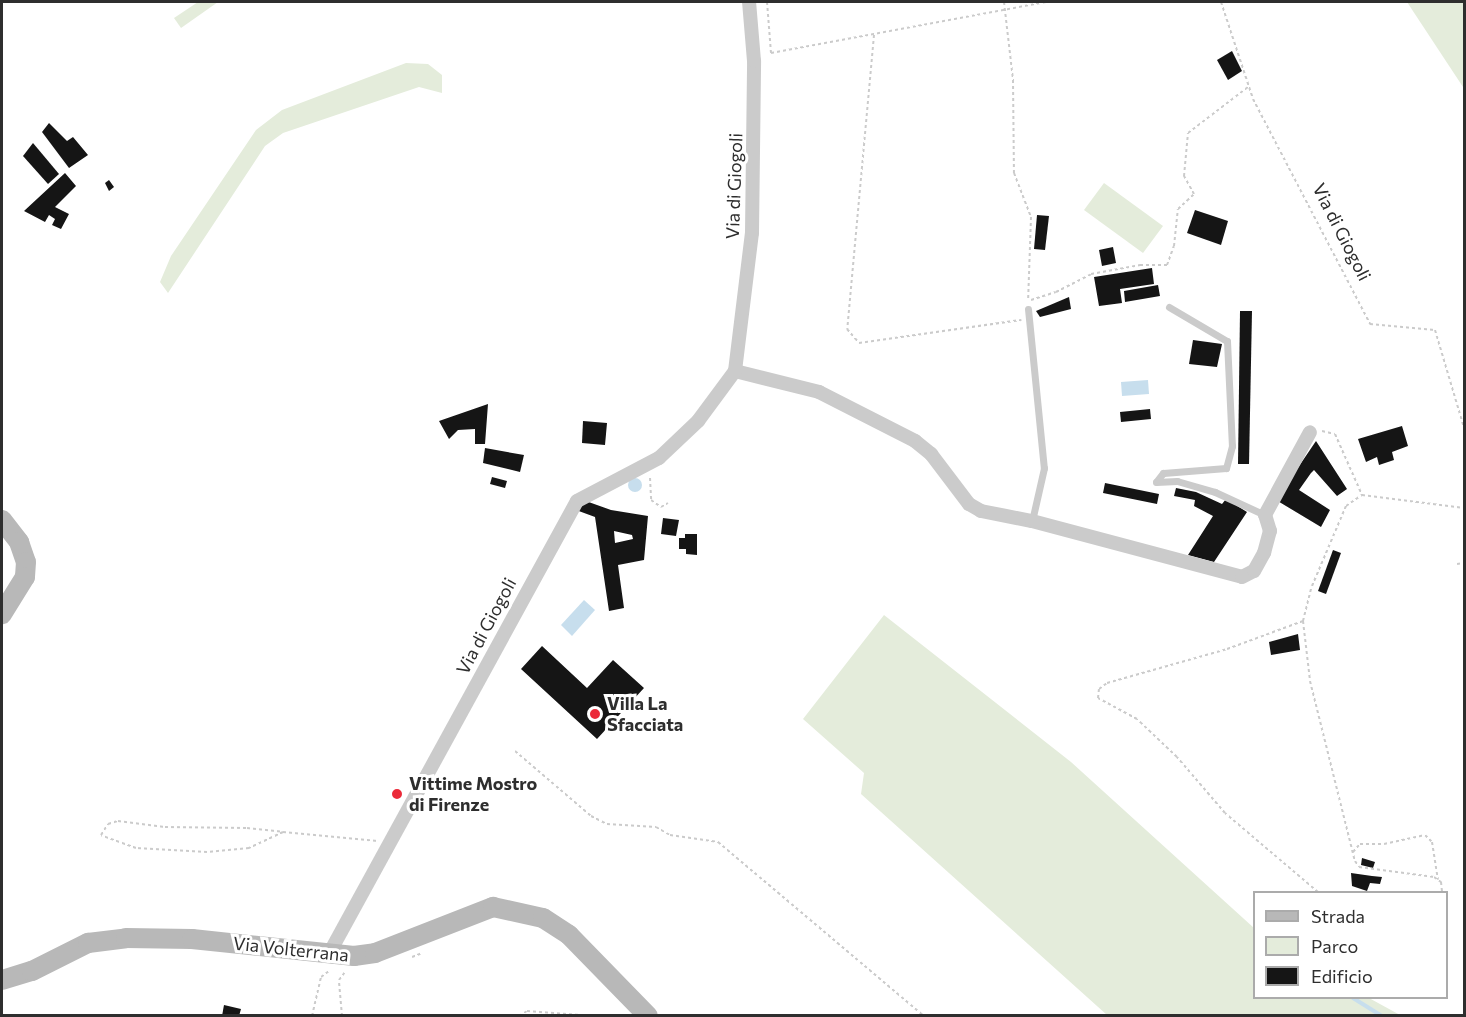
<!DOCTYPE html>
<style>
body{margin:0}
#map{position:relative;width:1466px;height:1017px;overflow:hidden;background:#fff;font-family:Commissioner,sans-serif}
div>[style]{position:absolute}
.green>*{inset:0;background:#e4ecdb}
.water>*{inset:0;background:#c7deed}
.round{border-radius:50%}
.stream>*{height:4px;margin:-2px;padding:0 2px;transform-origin:2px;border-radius:2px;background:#c7deed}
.building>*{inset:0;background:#151515}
.path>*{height:2px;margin-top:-1px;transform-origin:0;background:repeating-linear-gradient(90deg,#cbcbcb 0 3px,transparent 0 6px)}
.lane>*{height:7px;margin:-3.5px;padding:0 3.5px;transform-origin:3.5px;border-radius:3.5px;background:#cbcbcb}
.street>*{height:14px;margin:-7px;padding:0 7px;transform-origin:7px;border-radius:7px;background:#cbcbcb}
.secondary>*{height:20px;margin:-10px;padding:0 10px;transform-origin:10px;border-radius:10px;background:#b8b8b8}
.dots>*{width:16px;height:16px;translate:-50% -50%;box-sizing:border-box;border:3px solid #fff;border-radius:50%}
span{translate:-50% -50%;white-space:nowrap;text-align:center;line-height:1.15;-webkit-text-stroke:6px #fff;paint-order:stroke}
.street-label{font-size:18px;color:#2e2e2e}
.poi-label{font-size:18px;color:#2e2e2e;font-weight:700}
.left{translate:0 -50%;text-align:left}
.frame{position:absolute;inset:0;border:3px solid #2e2e2e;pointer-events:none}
.legend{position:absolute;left:1253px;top:891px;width:195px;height:108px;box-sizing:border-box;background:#fff;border:2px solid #ababab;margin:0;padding:8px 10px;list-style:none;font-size:18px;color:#2e2e2e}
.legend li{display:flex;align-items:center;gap:12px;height:30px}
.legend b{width:30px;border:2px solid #ababab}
</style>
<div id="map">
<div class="green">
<i style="clip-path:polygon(198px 2px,218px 2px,181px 28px,174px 18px)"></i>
<i style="clip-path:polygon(1407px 2px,1464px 2px,1464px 88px,1463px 87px)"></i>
<i style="clip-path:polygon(406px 63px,428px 64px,442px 75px,442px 93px,419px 87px,283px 133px,265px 146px,168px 293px,160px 282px,171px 256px,256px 130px,282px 110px)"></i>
<i style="clip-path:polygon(1104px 183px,1163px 226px,1143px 253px,1084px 210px)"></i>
<i style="clip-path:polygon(884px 615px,1071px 762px,1254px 928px,1254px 998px,1369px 998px,1400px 1015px,1107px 1015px,861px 794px,864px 773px,803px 719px)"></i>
</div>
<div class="water">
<i style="clip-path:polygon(1148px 380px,1149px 394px,1122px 396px,1121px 382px)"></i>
<i class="round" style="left:628px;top:478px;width:14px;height:14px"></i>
<i style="clip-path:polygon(584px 600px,595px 610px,572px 636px,561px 625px)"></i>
</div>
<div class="stream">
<i style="left:1353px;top:998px;width:34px;rotate:32deg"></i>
</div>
<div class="building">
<i style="clip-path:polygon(1232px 51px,1242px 71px,1228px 80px,1217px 60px)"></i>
<i style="clip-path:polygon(49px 123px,67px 141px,73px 137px,88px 155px,69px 168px,42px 132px)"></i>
<i style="clip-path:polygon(33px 143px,59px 174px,48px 184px,23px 156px)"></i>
<i style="clip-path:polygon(65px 173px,76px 186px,55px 207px,69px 214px,61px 229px,52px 225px,55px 219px,49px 215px,45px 222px,24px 211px)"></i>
<i style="clip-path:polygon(109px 180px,114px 187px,109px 191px,105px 183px)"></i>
<i style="clip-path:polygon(1195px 210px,1228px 221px,1221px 245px,1187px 233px)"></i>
<i style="clip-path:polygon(1037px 215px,1049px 216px,1045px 250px,1034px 249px)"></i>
<i style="clip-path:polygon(1113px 247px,1116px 263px,1102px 266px,1099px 250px)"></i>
<i style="clip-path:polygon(1152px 268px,1154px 284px,1120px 289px,1122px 303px,1099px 306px,1094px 277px)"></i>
<i style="clip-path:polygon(1158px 285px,1160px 296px,1125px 302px,1124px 291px)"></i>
<i style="clip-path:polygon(1069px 297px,1071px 309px,1040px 317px,1036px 311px)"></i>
<i style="clip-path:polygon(1240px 311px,1252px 311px,1249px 464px,1238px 464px)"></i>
<i style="clip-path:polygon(1193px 340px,1222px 344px,1217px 367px,1189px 364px)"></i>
<i style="clip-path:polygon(488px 404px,485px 444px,475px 444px,475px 429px,458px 430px,449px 439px,439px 421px)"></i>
<i style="clip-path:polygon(1150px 409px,1151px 419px,1121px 422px,1120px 412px)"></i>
<i style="clip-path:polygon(583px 421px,607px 423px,605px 445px,582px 443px)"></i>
<i style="clip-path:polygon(1402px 426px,1408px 446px,1392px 452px,1394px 460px,1379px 465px,1377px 457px,1366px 462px,1358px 439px)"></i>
<i style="clip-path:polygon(1316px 441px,1347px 489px,1337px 496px,1314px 470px,1311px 473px,1299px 490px,1330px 510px,1321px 527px,1276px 500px)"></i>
<i style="clip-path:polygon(485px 448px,524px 455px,520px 472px,483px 463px)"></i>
<i style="clip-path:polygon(492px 477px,507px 481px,505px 488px,490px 484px)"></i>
<i style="clip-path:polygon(1105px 483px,1159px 494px,1157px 504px,1103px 493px)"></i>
<i style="clip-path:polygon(1176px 488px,1196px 492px,1222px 504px,1226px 499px,1247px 512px,1214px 562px,1188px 555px,1213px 516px,1194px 506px,1195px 500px,1174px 496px)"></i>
<i style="clip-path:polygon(evenodd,583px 500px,611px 510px,648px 516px,644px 560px,618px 565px,624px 608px,609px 611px,595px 517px,576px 510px,583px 500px,614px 531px,632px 535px,633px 539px,615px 543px,614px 531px)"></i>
<i style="clip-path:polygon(663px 518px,679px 520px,676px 536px,661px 534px)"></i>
<i style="clip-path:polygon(685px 534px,697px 534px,697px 555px,686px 554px,686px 549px,679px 549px,679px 538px,685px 538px)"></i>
<i style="clip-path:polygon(1333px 550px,1341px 553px,1326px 594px,1318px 591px)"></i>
<i style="clip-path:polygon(1298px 634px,1300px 650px,1271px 655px,1269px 642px)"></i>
<i style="clip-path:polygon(542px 646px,587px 688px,613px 660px,644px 688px,597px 739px,521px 669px)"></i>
<i style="clip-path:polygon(1362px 858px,1375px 862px,1373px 868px,1361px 865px)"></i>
<i style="clip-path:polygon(1351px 873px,1372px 876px,1382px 877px,1380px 884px,1370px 883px,1367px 891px,1352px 886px)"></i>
<i style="clip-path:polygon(224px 1005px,241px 1009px,239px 1016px,222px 1016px)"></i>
</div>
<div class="path">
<i style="left:767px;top:2px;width:51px;rotate:85.5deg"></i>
<i style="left:771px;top:53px;width:281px;rotate:-10.5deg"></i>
<i style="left:1004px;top:2px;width:79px;rotate:83.4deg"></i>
<i style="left:1013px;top:80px;width:93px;rotate:89.4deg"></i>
<i style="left:1014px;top:173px;width:47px;rotate:68.9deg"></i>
<i style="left:1031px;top:217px;width:84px;rotate:92deg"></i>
<i style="left:1221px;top:2px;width:102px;rotate:71.7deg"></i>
<i style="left:1253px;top:99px;width:254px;rotate:62.5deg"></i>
<i style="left:1370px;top:324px;width:65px;rotate:5.3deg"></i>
<i style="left:1435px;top:330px;width:102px;rotate:73.5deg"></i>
<i style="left:874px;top:35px;width:295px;rotate:95.2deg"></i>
<i style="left:847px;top:329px;width:18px;rotate:49deg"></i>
<i style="left:859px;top:343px;width:164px;rotate:-8.1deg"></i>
<i style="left:1031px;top:300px;width:26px;rotate:-18deg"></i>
<i style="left:1056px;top:292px;width:39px;rotate:-27deg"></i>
<i style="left:1091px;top:274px;width:50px;rotate:-10.4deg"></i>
<i style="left:1140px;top:265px;width:27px"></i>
<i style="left:1167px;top:265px;width:20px;rotate:-70deg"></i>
<i style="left:1174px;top:246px;width:37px;rotate:-84deg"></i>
<i style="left:1178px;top:209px;width:22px;rotate:-43deg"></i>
<i style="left:1194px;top:194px;width:21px;rotate:-119deg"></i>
<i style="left:1184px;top:176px;width:43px;rotate:-84.7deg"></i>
<i style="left:1188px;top:133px;width:76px;rotate:-37.5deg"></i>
<i style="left:1322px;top:431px;width:13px;rotate:13deg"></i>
<i style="left:1335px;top:434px;width:67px;rotate:66.1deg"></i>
<i style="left:1362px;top:495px;width:103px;rotate:7.3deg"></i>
<i style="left:650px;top:478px;width:22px;rotate:87deg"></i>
<i style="left:651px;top:500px;width:12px;rotate:35deg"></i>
<i style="left:661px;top:507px;width:8px;rotate:-30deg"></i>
<i style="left:1457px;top:564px;width:7px;rotate:-8deg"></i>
<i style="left:1303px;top:621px;width:36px;rotate:-76deg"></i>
<i style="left:1312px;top:586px;width:87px;rotate:-67deg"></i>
<i style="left:1346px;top:506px;width:19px;rotate:-35deg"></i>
<i style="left:515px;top:751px;width:100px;rotate:40.5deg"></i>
<i style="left:591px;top:816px;width:18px;rotate:27deg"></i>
<i style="left:607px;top:824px;width:49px;rotate:3.5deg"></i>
<i style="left:656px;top:827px;width:16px;rotate:30deg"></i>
<i style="left:670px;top:835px;width:49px;rotate:8.3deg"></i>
<i style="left:718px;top:842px;width:270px;rotate:40.2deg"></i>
<i style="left:283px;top:832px;width:38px;rotate:155deg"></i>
<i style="left:249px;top:848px;width:42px;rotate:174.6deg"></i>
<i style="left:207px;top:852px;width:71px;rotate:-176.8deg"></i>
<i style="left:136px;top:848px;width:37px;rotate:-160deg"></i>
<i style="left:101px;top:835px;width:13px;rotate:-58deg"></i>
<i style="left:108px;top:824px;width:10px;rotate:-17deg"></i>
<i style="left:118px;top:821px;width:47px;rotate:7.3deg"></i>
<i style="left:165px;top:827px;width:82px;rotate:0.7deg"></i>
<i style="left:247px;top:828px;width:36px;rotate:6deg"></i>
<i style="left:283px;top:832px;width:95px;rotate:5.4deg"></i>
<i style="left:1353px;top:852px;width:11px;rotate:-49deg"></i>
<i style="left:1360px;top:844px;width:24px"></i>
<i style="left:1384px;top:844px;width:42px;rotate:-12.4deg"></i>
<i style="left:1425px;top:835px;width:10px;rotate:45deg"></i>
<i style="left:1432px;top:842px;width:38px;rotate:81deg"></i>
<i style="left:1318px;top:892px;width:122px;rotate:-139.7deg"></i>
<i style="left:1225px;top:813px;width:74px;rotate:-130.6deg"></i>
<i style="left:1177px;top:757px;width:55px;rotate:-136.5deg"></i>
<i style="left:1137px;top:719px;width:44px;rotate:-151.7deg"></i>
<i style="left:1098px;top:698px;width:9px;rotate:-84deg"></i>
<i style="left:1099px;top:689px;width:10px;rotate:-37deg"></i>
<i style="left:1107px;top:683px;width:125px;rotate:-15.8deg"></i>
<i style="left:1227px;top:649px;width:81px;rotate:-20.2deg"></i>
<i style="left:1303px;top:621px;width:60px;rotate:83.3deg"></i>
<i style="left:1310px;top:681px;width:186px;rotate:76deg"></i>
<i style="left:1355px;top:861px;width:7px;rotate:56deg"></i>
<i style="left:1359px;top:867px;width:76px;rotate:7.6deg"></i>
<i style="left:1434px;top:877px;width:9px;rotate:36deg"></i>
<i style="left:1441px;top:882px;width:10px;rotate:84deg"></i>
<i style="left:1384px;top:892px;width:45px"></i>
<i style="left:412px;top:957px;width:9px;rotate:-21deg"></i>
<i style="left:312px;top:1016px;width:40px;rotate:-77deg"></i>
<i style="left:321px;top:977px;width:10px;rotate:-37deg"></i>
<i style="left:342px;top:1016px;width:36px;rotate:-95deg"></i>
<i style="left:339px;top:980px;width:10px;rotate:-53deg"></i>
<i style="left:519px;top:1016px;width:9px;rotate:-32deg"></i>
<i style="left:527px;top:1011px;width:67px;rotate:4.3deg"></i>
</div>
<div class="lane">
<i style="left:1169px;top:307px;width:67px;rotate:30.4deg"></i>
<i style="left:1227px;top:341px;width:105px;rotate:87.3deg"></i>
<i style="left:1232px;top:446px;width:23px;rotate:105deg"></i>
<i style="left:1226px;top:468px;width:63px;rotate:175.5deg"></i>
<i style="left:1163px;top:473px;width:11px;rotate:128deg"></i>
<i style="left:1156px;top:482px;width:21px;rotate:-3deg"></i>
<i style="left:1177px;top:481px;width:40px;rotate:16deg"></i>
<i style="left:1215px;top:492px;width:55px;rotate:24.7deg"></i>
<i style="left:1028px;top:309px;width:160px;rotate:84.3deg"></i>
<i style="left:1044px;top:468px;width:54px;rotate:102.8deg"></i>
</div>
<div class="street">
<i style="left:735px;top:371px;width:87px;rotate:14deg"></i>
<i style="left:819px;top:392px;width:108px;rotate:27deg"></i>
<i style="left:915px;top:441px;width:21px;rotate:39deg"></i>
<i style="left:931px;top:454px;width:63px;rotate:52.8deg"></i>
<i style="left:969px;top:504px;width:14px;rotate:30deg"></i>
<i style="left:981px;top:511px;width:52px;rotate:11.1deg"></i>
<i style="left:1032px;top:521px;width:217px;rotate:14.9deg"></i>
<i style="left:1242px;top:577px;width:13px;rotate:-27deg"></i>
<i style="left:1254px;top:571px;width:21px;rotate:-61deg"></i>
<i style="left:1264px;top:553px;width:23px;rotate:-75deg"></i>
<i style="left:1270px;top:531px;width:17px;rotate:-107deg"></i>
<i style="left:1265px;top:515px;width:94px;rotate:-61.5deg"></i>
<i style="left:330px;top:952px;width:514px;rotate:-61.29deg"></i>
<i style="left:577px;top:501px;width:93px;rotate:-27.7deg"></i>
<i style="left:659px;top:458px;width:54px;rotate:-43.5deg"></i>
<i style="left:698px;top:421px;width:62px;rotate:-53.5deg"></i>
<i style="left:735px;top:371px;width:139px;rotate:-83deg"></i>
<i style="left:752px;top:233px;width:172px;rotate:-89.3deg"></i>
<i style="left:754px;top:61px;width:59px;rotate:-94.8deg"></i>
</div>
<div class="secondary">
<i style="left:2px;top:520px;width:28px;rotate:52deg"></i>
<i style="left:19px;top:542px;width:21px;rotate:71deg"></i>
<i style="left:26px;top:562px;width:15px;rotate:94deg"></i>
<i style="left:25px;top:577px;width:44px;rotate:121.9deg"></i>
<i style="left:2px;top:980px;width:31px;rotate:-17deg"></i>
<i style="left:32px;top:971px;width:63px;rotate:-26.6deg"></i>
<i style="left:88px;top:943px;width:38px;rotate:-7deg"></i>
<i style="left:126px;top:938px;width:66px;rotate:0.9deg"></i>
<i style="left:192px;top:939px;width:163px;rotate:6deg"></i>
<i style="left:354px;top:956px;width:21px;rotate:-8deg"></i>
<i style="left:375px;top:953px;width:127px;rotate:-21.3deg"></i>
<i style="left:493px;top:907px;width:51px;rotate:12.4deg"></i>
<i style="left:543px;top:918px;width:31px;rotate:33deg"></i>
<i style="left:569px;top:935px;width:113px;rotate:45.7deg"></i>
</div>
<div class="dots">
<i style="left:595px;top:714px;background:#eb2a39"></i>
<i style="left:397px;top:794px;background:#eb2a39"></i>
</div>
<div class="street-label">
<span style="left:734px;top:186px;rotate:-88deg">Via di Giogoli</span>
<span style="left:1342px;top:232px;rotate:63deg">Via di Giogoli</span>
<span style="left:486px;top:626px;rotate:-62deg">Via di Giogoli</span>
<span style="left:291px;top:949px;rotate:6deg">Via Volterrana</span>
</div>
<div class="poi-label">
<span class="left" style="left:607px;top:714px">Villa La<br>Sfacciata</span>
<span class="left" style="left:409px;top:794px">Vittime Mostro<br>di Firenze</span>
</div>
<div class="frame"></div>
<ul class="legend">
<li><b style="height:8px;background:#b8b8b8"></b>Strada</li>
<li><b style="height:16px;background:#e4ecdb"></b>Parco</li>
<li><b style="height:16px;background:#151515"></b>Edificio</li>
</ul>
</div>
